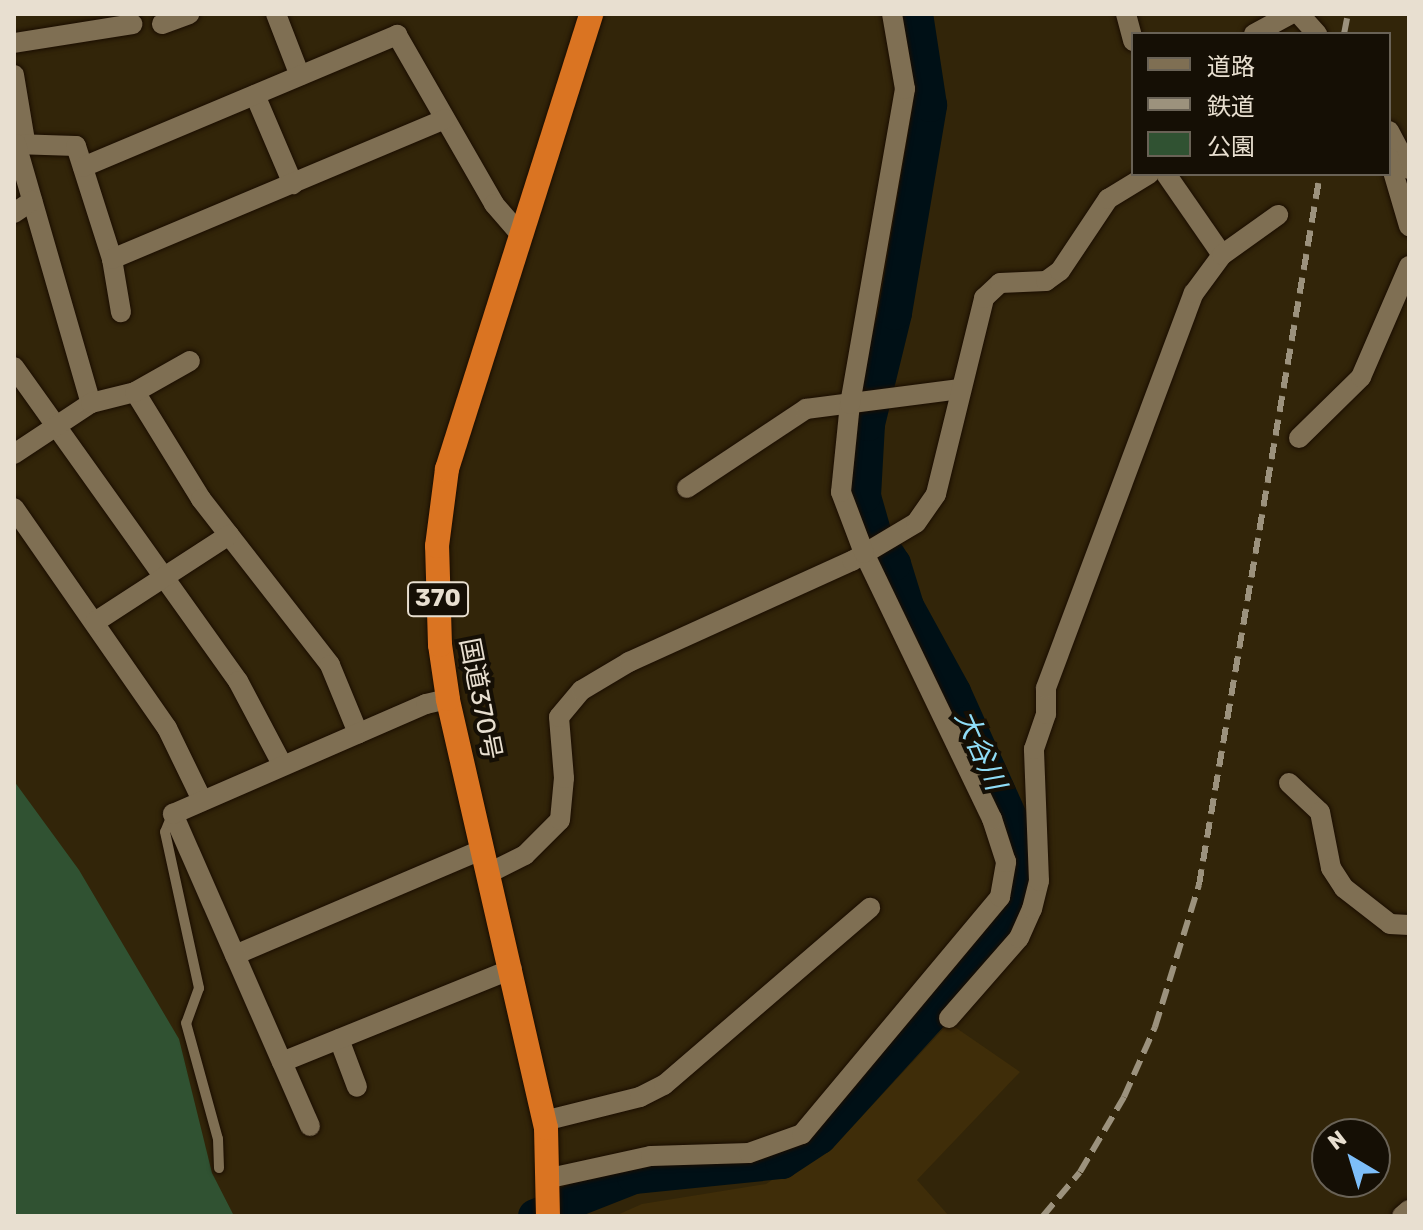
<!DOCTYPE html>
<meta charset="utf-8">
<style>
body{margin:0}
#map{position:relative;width:1423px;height:1230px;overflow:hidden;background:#322509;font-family:Rubik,"Noto Sans JP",sans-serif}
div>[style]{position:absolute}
.built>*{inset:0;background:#3f2d09}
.green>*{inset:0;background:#305232}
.river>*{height:34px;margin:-17px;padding:0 17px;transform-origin:17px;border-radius:17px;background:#001016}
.roads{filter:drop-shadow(0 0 2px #1a0d00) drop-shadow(0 0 2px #1a0d00)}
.lane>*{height:10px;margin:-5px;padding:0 5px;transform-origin:5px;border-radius:5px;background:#7f6f53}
.street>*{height:20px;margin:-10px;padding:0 10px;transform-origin:10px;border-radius:10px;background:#7f6f53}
.highway>*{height:24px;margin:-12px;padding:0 12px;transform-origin:12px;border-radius:12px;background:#da7422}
.rail>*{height:6px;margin-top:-3px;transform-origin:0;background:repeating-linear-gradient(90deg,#9c927d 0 16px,transparent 0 24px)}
span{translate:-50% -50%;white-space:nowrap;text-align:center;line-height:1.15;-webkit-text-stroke:8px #150f05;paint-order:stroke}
.shield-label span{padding:2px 6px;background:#150f05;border:2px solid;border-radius:6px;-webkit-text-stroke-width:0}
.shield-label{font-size:24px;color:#e8dfd0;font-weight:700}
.street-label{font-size:26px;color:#e8dfd0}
.water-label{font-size:28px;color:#90ddf7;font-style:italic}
.frame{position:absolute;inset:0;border:16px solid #e8dfd0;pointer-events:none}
.legend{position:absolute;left:1131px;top:32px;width:260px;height:144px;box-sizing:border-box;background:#150f05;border:2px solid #696256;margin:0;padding:10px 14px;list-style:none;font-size:24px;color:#e8dfd0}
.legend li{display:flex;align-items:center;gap:16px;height:40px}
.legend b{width:40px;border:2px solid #696256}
.north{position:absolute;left:1311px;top:1118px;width:80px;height:80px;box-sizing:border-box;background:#150f05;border:2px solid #696256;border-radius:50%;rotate:322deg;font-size:22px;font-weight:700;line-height:32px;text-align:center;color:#e8dfd0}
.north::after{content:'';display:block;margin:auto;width:28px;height:36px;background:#7dbef9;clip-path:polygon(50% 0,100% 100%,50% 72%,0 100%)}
</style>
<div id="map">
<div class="built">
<i style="clip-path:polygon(949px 1023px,1020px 1072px,917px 1180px,949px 1216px,615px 1216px,642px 1204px,766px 1184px,852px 1127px)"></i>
</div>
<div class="green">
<i style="clip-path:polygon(14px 781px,79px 870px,179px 1039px,212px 1173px,234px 1216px,14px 1216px)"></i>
</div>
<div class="river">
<i style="left:535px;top:1216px;width:106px;rotate:-21.5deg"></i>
<i style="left:634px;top:1177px;width:149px;rotate:-5.8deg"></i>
<i style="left:782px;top:1162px;width:45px;rotate:-33.3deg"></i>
<i style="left:820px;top:1137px;width:164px;rotate:-47.7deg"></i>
<i style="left:930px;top:1016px;width:128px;rotate:-52deg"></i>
<i style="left:1009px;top:915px;width:44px;rotate:-67.5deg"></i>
<i style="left:1026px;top:874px;width:45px;rotate:-102.8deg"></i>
<i style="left:1016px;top:830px;width:151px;rotate:-114.2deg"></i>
<i style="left:954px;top:692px;width:98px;rotate:-118.7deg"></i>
<i style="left:907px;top:606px;width:44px;rotate:-107.2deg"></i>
<i style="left:894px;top:564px;width:35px;rotate:-123deg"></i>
<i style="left:875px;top:535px;width:41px;rotate:-105.8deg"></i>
<i style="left:864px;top:496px;width:72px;rotate:-86.8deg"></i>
<i style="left:868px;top:424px;width:114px;rotate:-76.3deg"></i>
<i style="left:895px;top:313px;width:211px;rotate:-80.4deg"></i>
<i style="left:930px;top:105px;width:92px;rotate:-98.7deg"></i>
</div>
<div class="roads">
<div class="lane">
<i style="left:172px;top:815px;width:18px;rotate:112deg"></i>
<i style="left:165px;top:832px;width:160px;rotate:77.7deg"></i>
<i style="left:199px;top:988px;width:37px;rotate:110deg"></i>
<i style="left:186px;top:1023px;width:120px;rotate:74.6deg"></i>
<i style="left:218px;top:1139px;width:29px;rotate:88deg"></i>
</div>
<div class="street">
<i style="left:276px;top:14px;width:66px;rotate:68.8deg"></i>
<i style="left:1126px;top:14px;width:28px;rotate:75deg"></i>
<i style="left:1299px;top:14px;width:27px;rotate:48deg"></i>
<i style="left:162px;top:24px;width:29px;rotate:-20deg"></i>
<i style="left:1254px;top:34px;width:42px;rotate:-28.4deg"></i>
<i style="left:14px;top:43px;width:120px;rotate:-9.1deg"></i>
<i style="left:14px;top:75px;width:67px;rotate:80.5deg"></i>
<i style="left:255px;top:95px;width:97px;rotate:66.9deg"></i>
<i style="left:1389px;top:131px;width:43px;rotate:62.2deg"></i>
<i style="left:14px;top:144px;width:62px;rotate:1.8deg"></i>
<i style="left:76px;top:146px;width:119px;rotate:72.3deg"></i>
<i style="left:112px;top:259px;width:54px;rotate:80.4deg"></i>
<i style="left:16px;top:144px;width:270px;rotate:73.9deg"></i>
<i style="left:1389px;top:158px;width:71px;rotate:73.6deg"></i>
<i style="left:83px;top:167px;width:341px;rotate:-22.8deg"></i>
<i style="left:397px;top:35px;width:195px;rotate:60.1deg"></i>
<i style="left:494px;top:204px;width:40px;rotate:49deg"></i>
<i style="left:1166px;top:174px;width:98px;rotate:55.3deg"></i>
<i style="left:14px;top:213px;width:22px;rotate:-34deg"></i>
<i style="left:112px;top:259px;width:361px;rotate:-22.8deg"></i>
<i style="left:14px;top:367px;width:386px;rotate:54.5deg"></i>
<i style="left:238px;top:681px;width:94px;rotate:62.1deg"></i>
<i style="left:135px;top:392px;width:126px;rotate:58.3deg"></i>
<i style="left:201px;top:499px;width:210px;rotate:52.1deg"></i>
<i style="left:330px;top:665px;width:74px;rotate:67.6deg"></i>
<i style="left:1299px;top:438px;width:87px;rotate:-44.5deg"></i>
<i style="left:1361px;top:377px;width:121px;rotate:-66.6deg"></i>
<i style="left:14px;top:454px;width:92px;rotate:-33.5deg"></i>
<i style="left:91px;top:403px;width:45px;rotate:-14deg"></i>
<i style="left:135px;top:392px;width:63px;rotate:-29.4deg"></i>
<i style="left:687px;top:488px;width:143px;rotate:-33.6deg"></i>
<i style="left:806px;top:409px;width:155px;rotate:-7.4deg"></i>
<i style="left:14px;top:508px;width:268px;rotate:55.2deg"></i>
<i style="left:167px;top:728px;width:78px;rotate:64.1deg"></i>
<i style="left:95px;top:622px;width:160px;rotate:-33deg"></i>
<i style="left:1289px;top:783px;width:42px;rotate:43.1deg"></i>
<i style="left:1320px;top:812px;width:57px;rotate:78.9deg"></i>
<i style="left:1331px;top:868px;width:24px;rotate:57deg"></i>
<i style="left:1344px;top:888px;width:58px;rotate:38deg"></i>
<i style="left:1390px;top:924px;width:19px;rotate:3deg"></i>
<i style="left:489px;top:873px;width:40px;rotate:-26.6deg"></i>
<i style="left:525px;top:855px;width:49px;rotate:-45deg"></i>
<i style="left:560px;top:820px;width:42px;rotate:-84.6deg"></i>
<i style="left:564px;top:778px;width:61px;rotate:-94.7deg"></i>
<i style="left:559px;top:717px;width:35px;rotate:-50deg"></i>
<i style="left:582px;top:690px;width:55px;rotate:-30.8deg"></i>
<i style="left:629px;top:662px;width:245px;rotate:-24.4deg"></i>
<i style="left:852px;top:561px;width:74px;rotate:-30.7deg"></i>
<i style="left:916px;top:523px;width:35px;rotate:-55deg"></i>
<i style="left:936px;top:494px;width:202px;rotate:-76.2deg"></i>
<i style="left:984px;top:298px;width:22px;rotate:-43deg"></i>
<i style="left:1000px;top:283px;width:46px;rotate:-2.5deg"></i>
<i style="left:1046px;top:281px;width:17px;rotate:-36deg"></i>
<i style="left:1060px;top:271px;width:87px;rotate:-56.3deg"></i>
<i style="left:1108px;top:199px;width:48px;rotate:-31.4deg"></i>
<i style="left:235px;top:955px;width:270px;rotate:-23.1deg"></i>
<i style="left:949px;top:1018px;width:106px;rotate:-48.8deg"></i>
<i style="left:1019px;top:938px;width:32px;rotate:-66deg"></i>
<i style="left:1032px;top:909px;width:29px;rotate:-76deg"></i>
<i style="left:1039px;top:881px;width:132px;rotate:-92.2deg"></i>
<i style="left:1034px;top:749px;width:37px;rotate:-71deg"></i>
<i style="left:1046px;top:714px;width:26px;rotate:-90deg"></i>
<i style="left:1046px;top:688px;width:422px;rotate:-69.5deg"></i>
<i style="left:1194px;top:293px;width:47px;rotate:-53.6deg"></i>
<i style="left:1222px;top:255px;width:69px;rotate:-35.5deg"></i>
<i style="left:339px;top:1039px;width:51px;rotate:69.4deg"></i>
<i style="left:282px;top:1062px;width:248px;rotate:-22deg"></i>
<i style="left:544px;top:1121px;width:99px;rotate:-14deg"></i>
<i style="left:640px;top:1097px;width:27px;rotate:-27deg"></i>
<i style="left:664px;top:1085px;width:272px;rotate:-40.7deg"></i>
<i style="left:310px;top:1126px;width:341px;rotate:-113.7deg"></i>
<i style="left:173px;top:814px;width:276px;rotate:-23.5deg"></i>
<i style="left:426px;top:704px;width:23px;rotate:-13deg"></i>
<i style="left:550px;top:1178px;width:103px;rotate:-12.3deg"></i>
<i style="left:651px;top:1156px;width:98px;rotate:-1.8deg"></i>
<i style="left:749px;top:1153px;width:56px;rotate:-19.7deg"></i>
<i style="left:802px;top:1134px;width:309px;rotate:-50.1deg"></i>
<i style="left:1000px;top:897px;width:36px;rotate:-80deg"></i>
<i style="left:1006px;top:862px;width:45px;rotate:-108deg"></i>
<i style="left:992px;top:819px;width:295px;rotate:-115.7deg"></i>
<i style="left:864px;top:553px;width:65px;rotate:-110.7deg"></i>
<i style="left:841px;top:492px;width:88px;rotate:-84.2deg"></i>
<i style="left:850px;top:404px;width:320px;rotate:-80.1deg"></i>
<i style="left:905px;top:89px;width:76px;rotate:-99.8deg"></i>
<i style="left:1402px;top:1216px;width:9px;rotate:-41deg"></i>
</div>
<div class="highway">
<i style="left:548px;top:1216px;width:88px;rotate:-91.3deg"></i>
<i style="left:546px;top:1128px;width:440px;rotate:-102.9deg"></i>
<i style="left:448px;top:699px;width:55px;rotate:-98.4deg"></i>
<i style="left:440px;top:645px;width:99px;rotate:-91.7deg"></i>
<i style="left:437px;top:546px;width:78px;rotate:-82.6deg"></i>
<i style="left:447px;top:469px;width:477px;rotate:-72.4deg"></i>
</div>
</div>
<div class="rail">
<i style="left:1344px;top:34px;width:20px;rotate:-79deg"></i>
<i style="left:1043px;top:1216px;width:57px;rotate:-49.9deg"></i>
<i style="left:1080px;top:1172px;width:87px;rotate:-59.6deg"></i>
<i style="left:1124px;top:1097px;width:77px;rotate:-66.1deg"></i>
<i style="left:1155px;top:1027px;width:149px;rotate:-72.8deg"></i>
<i style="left:1199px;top:885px;width:721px;rotate:-80.34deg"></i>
</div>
<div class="shield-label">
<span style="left:438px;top:599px">370</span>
</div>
<div class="street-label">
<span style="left:480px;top:699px;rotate:79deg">国道370号</span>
</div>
<div class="water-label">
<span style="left:980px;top:750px;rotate:66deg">大谷川</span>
</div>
<div class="frame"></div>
<ul class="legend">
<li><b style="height:10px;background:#7f6f53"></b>道路</li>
<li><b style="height:10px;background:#9c927d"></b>鉄道</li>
<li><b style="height:22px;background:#305232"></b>公園</li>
</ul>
<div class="north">N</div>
</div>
